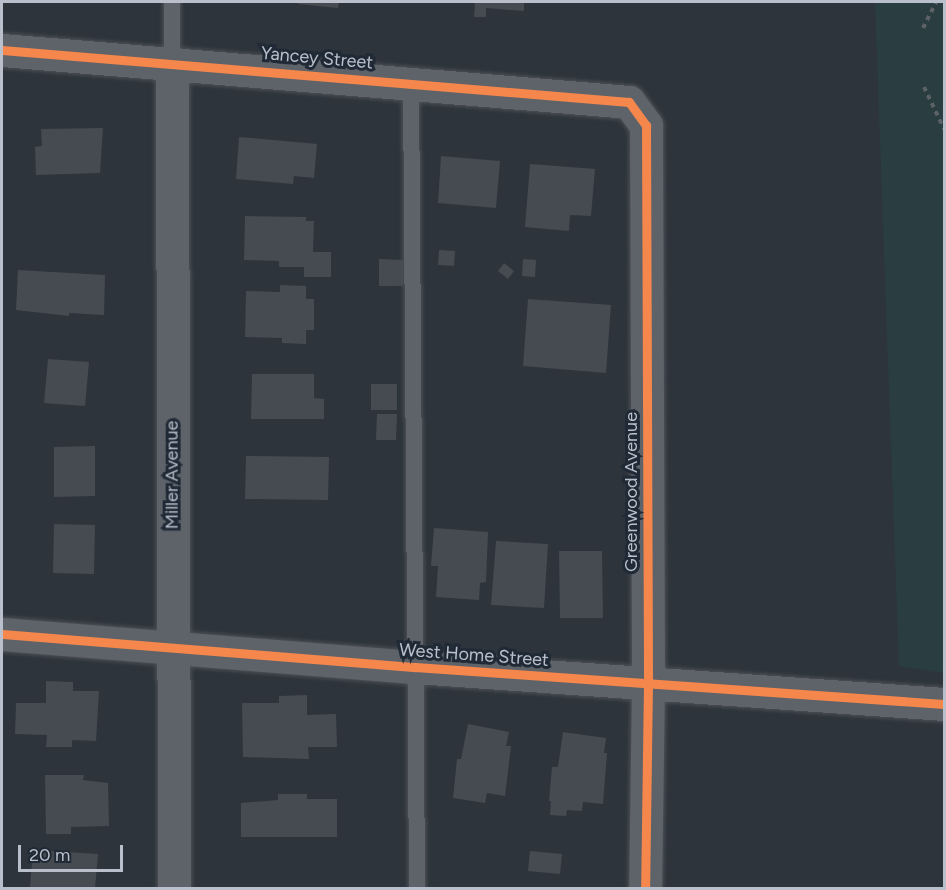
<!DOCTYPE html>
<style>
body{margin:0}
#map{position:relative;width:946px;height:890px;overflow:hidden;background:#2d343b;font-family:Figtree,sans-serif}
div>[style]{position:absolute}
.green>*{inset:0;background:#2a3e41}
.building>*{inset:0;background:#464b51}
.path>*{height:4px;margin-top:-2px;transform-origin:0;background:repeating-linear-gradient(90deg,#5b6166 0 4.5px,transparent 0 9px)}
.roads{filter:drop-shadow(0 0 2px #4c5056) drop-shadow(0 0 2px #4c5056)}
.lane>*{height:16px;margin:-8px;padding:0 8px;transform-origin:8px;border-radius:8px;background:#5e6269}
.street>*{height:33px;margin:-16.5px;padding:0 16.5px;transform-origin:16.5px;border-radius:16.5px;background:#5e6269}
.cycleway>*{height:9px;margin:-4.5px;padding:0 4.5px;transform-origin:4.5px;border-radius:4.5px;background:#f5874c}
span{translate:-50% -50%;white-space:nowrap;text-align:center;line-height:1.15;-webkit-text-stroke:6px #202a36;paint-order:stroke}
.street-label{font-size:18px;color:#b9c0cb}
.frame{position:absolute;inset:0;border:3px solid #b9c0cb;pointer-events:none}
.scale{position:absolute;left:18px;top:845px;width:105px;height:27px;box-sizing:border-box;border:3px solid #b9c0cb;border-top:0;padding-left:8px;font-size:18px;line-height:21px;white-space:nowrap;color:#b9c0cb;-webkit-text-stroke:4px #202a36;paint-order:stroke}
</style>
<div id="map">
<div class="green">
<i style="clip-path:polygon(875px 2px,944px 2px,944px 673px,899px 666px)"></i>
</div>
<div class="building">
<i style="clip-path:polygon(298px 2px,339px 2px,338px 8px,298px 4px)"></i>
<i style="clip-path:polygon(475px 2px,524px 2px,524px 11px,486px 8px,486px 17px,474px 17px)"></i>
<i style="clip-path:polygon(103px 128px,100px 173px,36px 175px,35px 147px,42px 146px,41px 129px)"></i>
<i style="clip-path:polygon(239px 137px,317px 144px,314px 178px,294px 176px,293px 184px,236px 179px)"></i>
<i style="clip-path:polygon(441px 156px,500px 161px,496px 208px,438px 203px)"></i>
<i style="clip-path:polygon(530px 164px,595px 169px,591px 216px,570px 215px,569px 231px,525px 227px)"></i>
<i style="clip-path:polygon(245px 216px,306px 217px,306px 221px,314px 221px,313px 252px,331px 252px,331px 277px,304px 277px,304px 267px,279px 267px,279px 261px,244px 260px)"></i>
<i style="clip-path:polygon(439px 250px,455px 251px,454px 266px,438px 265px)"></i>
<i style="clip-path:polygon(379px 259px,403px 260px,403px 286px,379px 286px)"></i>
<i style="clip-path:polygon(523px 259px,536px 260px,535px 277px,522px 276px)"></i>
<i style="clip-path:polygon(504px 263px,514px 271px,508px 279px,498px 271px)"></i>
<i style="clip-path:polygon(18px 270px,105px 275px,104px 315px,69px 313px,69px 316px,16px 310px)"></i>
<i style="clip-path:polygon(280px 285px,306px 286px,306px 299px,314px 299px,314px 330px,306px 330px,306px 344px,282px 343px,282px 338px,245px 337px,246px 291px,280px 292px)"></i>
<i style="clip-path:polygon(528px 299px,611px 305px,606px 373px,523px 366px)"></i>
<i style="clip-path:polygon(48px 359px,89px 362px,85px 406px,44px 403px)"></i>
<i style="clip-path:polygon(252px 374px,314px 374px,314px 398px,324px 399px,324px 419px,251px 419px)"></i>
<i style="clip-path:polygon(371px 384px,397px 384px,397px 410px,371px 410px)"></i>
<i style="clip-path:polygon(377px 414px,397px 414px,396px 440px,376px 440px)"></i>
<i style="clip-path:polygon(95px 446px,95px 496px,54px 497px,54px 447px)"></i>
<i style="clip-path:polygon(246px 456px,329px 457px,328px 500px,245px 499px)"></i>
<i style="clip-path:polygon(54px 524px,95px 525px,94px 574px,53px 573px)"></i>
<i style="clip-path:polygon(434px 528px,488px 532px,486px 582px,480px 583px,479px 600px,436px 597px,438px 566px,431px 566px)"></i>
<i style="clip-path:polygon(496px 541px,548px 544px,544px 608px,491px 605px)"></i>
<i style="clip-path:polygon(559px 551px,602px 551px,603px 618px,560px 618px)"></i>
<i style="clip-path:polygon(46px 681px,73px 682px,73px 691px,99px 691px,96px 741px,72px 740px,72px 747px,46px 747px,47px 735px,15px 734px,16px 703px,46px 703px)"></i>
<i style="clip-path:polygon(307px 695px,307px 715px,336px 714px,337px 747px,308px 747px,309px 759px,243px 757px,242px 703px,279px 703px,279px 696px)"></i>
<i style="clip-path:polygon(468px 724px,509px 732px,506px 746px,511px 746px,505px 796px,487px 793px,485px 803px,453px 798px,457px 759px,461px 759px)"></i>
<i style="clip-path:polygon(563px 732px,606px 738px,604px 753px,607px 753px,603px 804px,583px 802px,582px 811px,567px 810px,566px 816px,550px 815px,551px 801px,549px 801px,552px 767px,558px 767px)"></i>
<i style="clip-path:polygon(45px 775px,84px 775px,83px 780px,108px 783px,109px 826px,71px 827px,71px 834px,46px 834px)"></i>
<i style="clip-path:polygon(278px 794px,307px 794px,307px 799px,337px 799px,337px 837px,241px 837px,241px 803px,278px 800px)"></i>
<i style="clip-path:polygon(33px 850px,98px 854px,95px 888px,30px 887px)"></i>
<i style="clip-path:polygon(530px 851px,562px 854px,560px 874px,528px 871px)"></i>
</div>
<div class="path">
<i style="left:923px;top:28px;width:29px;rotate:-63deg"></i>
<i style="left:924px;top:87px;width:47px;rotate:64.5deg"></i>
</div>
<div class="roads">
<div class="lane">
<i style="left:172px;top:62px;width:60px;rotate:-90deg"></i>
<i style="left:411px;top:83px;width:805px;rotate:89.57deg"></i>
</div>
<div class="street">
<i style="left:2px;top:50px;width:629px;rotate:4.74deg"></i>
<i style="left:629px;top:102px;width:29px;rotate:54deg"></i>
<i style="left:646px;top:125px;width:558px;rotate:89.79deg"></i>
<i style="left:648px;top:683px;width:205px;rotate:90.8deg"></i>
<i style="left:172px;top:62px;width:826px;rotate:89.86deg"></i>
<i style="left:2px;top:634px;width:414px;rotate:4.6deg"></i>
<i style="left:415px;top:667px;width:530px;rotate:4deg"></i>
</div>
</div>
<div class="cycleway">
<i style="left:2px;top:50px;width:629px;rotate:4.74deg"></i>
<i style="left:629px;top:102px;width:29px;rotate:54deg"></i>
<i style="left:646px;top:125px;width:558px;rotate:89.79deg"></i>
<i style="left:648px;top:683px;width:205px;rotate:90.8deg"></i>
<i style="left:2px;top:634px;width:414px;rotate:4.6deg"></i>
<i style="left:415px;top:667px;width:530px;rotate:4deg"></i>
</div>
<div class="street-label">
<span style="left:317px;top:58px;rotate:5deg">Yancey Street</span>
<span style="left:172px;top:475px;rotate:-90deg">Miller Avenue</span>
<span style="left:631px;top:492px;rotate:-90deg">Greenwood Avenue</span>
<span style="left:474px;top:655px;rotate:4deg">West Home Street</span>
</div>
<div class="frame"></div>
<div class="scale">20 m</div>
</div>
